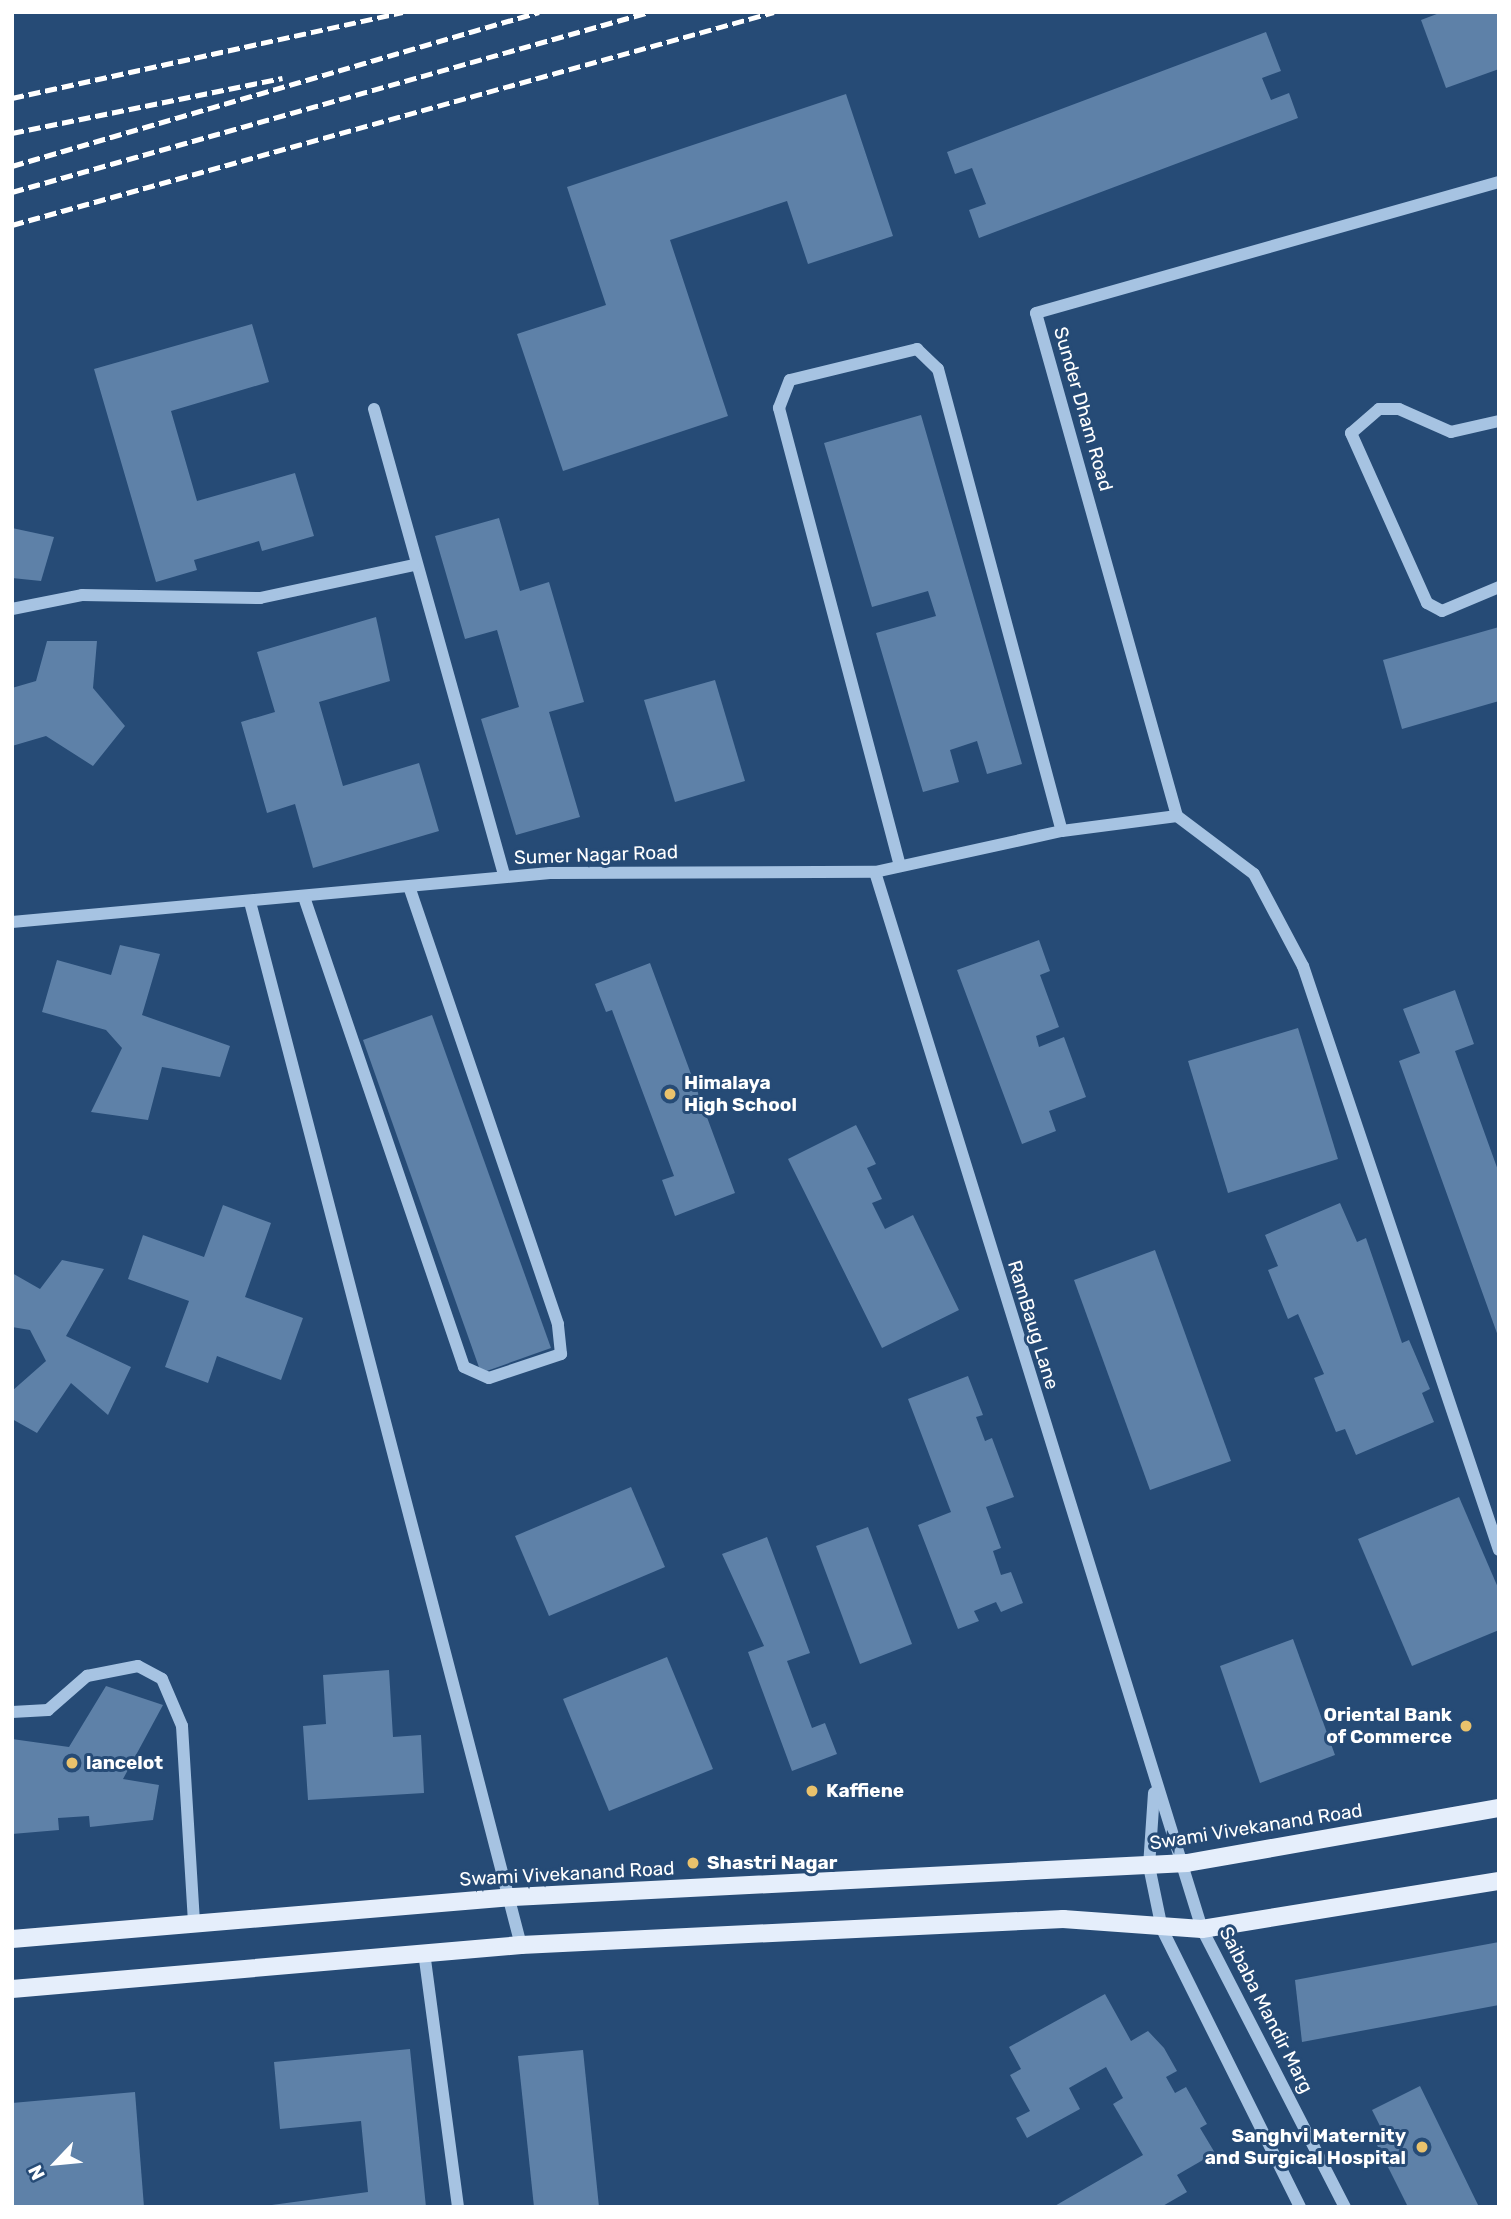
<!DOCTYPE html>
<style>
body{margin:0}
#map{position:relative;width:1511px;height:2219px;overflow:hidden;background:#264b76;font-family:Rubik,sans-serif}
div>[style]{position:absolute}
.building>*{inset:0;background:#5e81a8}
.minor>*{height:12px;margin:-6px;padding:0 6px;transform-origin:6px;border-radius:6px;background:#a6c3e2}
.major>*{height:18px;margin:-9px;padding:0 9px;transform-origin:9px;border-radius:9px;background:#e5eefb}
.rail>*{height:5px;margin-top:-2.5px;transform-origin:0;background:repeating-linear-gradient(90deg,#fff 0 12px,transparent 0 17px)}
.dots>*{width:19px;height:19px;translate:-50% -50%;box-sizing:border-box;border:4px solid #264b76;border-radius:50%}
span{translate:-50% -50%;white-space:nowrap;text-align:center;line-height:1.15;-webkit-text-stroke:6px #264b76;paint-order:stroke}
.street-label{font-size:19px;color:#fff}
.poi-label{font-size:19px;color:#fff;font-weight:700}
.left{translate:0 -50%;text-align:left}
.right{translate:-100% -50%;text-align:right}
.frame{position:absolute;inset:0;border:14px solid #fff;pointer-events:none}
.north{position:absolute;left:21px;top:2128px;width:70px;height:70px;-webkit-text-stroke:5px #264b76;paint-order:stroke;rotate:244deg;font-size:19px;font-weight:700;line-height:28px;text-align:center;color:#fff}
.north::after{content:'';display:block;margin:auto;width:24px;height:32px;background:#fff;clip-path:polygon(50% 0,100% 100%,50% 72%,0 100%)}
</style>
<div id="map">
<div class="building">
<i style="clip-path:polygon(1442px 12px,1499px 12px,1499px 69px,1446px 88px,1421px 20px)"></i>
<i style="clip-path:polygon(1266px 32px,1281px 71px,1262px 78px,1271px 100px,1289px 93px,1298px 118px,979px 238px,969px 210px,986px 204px,972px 168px,955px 174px,947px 152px)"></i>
<i style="clip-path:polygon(846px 94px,893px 236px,808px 264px,787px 201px,670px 240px,728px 416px,563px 471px,517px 334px,606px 305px,567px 187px)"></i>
<i style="clip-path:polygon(252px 324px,269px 382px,171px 411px,197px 501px,295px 473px,314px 536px,262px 551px,259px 541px,194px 560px,197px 570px,156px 582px,94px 369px)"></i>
<i style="clip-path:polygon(921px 415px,1022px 764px,987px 774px,977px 741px,950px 750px,959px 782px,923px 792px,876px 633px,936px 616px,928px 591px,872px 607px,824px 443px)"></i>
<i style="clip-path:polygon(499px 518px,520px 591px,549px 582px,584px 702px,549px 712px,580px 817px,516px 835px,481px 719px,519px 707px,497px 630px,465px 639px,435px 536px)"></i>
<i style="clip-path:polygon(12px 528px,54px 537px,41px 581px,12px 578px)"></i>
<i style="clip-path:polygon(376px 617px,390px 681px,319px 702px,343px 786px,419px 763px,439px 831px,313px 868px,295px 804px,267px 813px,241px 722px,275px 712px,257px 652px)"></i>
<i style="clip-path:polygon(1499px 627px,1499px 701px,1402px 729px,1383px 660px)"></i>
<i style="clip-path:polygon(47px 641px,97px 641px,93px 688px,125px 726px,93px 766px,46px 736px,12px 746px,12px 688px,36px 681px)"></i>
<i style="clip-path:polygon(715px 680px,745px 781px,675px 802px,644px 700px)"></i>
<i style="clip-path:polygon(1039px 940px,1050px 971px,1040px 975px,1059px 1027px,1036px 1036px,1039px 1047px,1064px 1037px,1086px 1097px,1049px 1111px,1056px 1131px,1022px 1144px,957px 970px)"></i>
<i style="clip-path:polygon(120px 945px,160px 954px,142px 1015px,230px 1046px,220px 1077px,162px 1067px,148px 1120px,91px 1112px,122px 1048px,106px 1030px,42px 1012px,57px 960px,111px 975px)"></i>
<i style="clip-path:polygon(650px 963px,735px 1193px,675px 1216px,662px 1180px,674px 1176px,612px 1010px,606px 1012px,595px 984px)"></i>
<i style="clip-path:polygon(1455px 990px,1474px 1044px,1455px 1051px,1499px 1173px,1498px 1336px,1399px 1061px,1420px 1053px,1403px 1009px)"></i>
<i style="clip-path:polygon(432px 1015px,551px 1348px,481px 1373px,363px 1040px)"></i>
<i style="clip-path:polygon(1298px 1028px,1338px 1159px,1228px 1193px,1188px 1061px)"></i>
<i style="clip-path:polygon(856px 1125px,876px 1164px,867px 1168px,882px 1199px,872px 1203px,885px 1229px,913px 1215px,959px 1310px,882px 1348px,788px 1159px)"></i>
<i style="clip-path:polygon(1340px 1203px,1357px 1242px,1366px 1238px,1402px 1343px,1409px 1340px,1430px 1389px,1422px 1393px,1434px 1422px,1356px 1455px,1345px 1429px,1336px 1432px,1314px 1378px,1324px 1374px,1298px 1314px,1288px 1319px,1268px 1270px,1278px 1266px,1265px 1235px)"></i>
<i style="clip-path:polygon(223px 1205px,271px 1223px,245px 1297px,303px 1318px,281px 1380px,217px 1356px,208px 1383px,165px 1367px,189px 1301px,128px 1279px,143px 1235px,204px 1257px)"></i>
<i style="clip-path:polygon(1155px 1250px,1231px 1461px,1150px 1490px,1074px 1280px)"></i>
<i style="clip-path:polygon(62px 1260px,104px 1269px,66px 1336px,131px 1367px,108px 1415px,71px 1383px,37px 1433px,12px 1419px,12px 1391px,46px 1361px,30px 1330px,12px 1327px,12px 1273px,40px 1289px)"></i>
<i style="clip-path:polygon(968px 1376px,983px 1415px,976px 1417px,985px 1441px,992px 1438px,1014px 1497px,986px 1507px,1001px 1548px,993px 1551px,1001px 1575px,1011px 1572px,1023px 1603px,1001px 1612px,996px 1602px,974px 1611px,979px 1621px,958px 1629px,918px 1525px,951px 1512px,908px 1399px)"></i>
<i style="clip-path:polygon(631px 1487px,665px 1567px,549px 1616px,515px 1536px)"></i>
<i style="clip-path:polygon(1459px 1497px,1499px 1590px,1499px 1630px,1412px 1666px,1358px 1539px)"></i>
<i style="clip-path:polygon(868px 1527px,912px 1644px,860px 1664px,816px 1546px)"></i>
<i style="clip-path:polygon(767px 1537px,810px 1653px,787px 1661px,812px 1728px,825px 1723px,837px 1754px,792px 1771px,748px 1652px,764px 1646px,722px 1554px)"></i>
<i style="clip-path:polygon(1293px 1639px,1335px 1755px,1260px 1783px,1220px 1666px)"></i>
<i style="clip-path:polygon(667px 1657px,713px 1769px,609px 1811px,563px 1699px)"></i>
<i style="clip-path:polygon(389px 1670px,393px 1737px,421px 1735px,424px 1793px,308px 1800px,303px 1726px,326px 1724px,323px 1675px)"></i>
<i style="clip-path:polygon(106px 1686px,163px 1705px,123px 1779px,159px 1785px,153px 1820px,90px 1827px,89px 1816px,58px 1818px,59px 1830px,12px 1834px,12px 1739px,69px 1747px)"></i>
<i style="clip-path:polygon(1499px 1942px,1499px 2005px,1302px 2042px,1295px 1980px)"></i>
<i style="clip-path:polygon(1105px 1994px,1131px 2041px,1148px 2031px,1164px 2048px,1177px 2071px,1166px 2077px,1175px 2093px,1186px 2087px,1207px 2124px,1200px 2128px,1215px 2153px,1177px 2175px,1187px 2192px,1161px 2207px,1053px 2207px,1143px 2155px,1113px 2104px,1123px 2098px,1106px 2067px,1069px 2088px,1080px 2109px,1027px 2138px,1016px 2118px,1030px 2111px,1010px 2075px,1021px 2069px,1009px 2047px)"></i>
<i style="clip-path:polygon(410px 2049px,426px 2207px,257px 2207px,368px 2192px,361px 2121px,280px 2129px,274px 2062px)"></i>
<i style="clip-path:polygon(583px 2050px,599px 2207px,534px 2207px,518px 2056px)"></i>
<i style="clip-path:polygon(1420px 2086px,1479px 2207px,1408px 2207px,1375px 2141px,1385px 2136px,1372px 2110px)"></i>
<i style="clip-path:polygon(135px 2092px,144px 2207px,12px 2207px,12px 2103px)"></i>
</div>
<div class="minor">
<i style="left:374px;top:409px;width:486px;rotate:74.4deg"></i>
<i style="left:1499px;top:421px;width:49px;rotate:167.1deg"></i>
<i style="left:1451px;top:432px;width:57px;rotate:-156.1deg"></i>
<i style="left:1399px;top:409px;width:20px;rotate:180deg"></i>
<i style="left:1379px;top:409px;width:37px;rotate:139deg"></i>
<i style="left:1351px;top:433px;width:186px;rotate:65.9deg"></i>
<i style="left:1427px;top:603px;width:17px;rotate:28deg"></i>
<i style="left:1442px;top:611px;width:62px;rotate:-22.8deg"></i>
<i style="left:12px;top:609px;width:71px;rotate:-11.3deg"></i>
<i style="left:82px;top:595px;width:178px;rotate:1deg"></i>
<i style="left:260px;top:598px;width:157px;rotate:-12.1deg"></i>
<i style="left:1177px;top:816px;width:522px;rotate:-105.66deg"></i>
<i style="left:1036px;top:313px;width:481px;rotate:-15.8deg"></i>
<i style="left:1177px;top:816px;width:96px;rotate:37deg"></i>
<i style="left:1254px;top:874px;width:104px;rotate:62deg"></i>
<i style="left:1303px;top:966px;width:616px;rotate:71.45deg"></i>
<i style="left:900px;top:866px;width:474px;rotate:-104.8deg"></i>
<i style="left:779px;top:408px;width:30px;rotate:-69deg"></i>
<i style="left:790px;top:380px;width:131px;rotate:-13.7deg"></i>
<i style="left:917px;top:349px;width:29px;rotate:44deg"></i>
<i style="left:938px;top:369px;width:478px;rotate:75deg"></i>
<i style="left:875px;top:872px;width:1106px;rotate:72.81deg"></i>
<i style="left:1202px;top:1929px;width:313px;rotate:62.8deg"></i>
<i style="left:304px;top:897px;width:496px;rotate:71.2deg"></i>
<i style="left:464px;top:1367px;width:27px;rotate:24deg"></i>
<i style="left:489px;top:1378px;width:76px;rotate:-18.4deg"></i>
<i style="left:561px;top:1354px;width:30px;rotate:-96deg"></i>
<i style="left:558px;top:1324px;width:462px;rotate:-108.8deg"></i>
<i style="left:250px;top:902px;width:1078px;rotate:75.44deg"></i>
<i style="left:12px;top:922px;width:540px;rotate:-5.2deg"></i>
<i style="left:550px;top:873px;width:325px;rotate:-0.2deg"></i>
<i style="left:875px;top:872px;width:191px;rotate:-12.4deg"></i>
<i style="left:1062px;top:831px;width:116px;rotate:-7.4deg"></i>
<i style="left:12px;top:1712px;width:36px;rotate:-3deg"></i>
<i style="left:48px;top:1710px;width:52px;rotate:-41.1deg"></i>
<i style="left:87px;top:1676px;width:52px;rotate:-11.1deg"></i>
<i style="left:138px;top:1666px;width:27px;rotate:28deg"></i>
<i style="left:162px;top:1679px;width:51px;rotate:66.9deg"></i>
<i style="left:182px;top:1726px;width:197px;rotate:86.5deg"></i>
<i style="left:1154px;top:1793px;width:73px;rotate:93.9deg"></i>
<i style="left:1149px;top:1866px;width:64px;rotate:78.3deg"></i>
<i style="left:1162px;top:1929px;width:310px;rotate:63.6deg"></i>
<i style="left:424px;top:1952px;width:257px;rotate:82.4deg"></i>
</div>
<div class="major">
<i style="left:12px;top:1939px;width:503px;rotate:-4.79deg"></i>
<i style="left:513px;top:1897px;width:675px;rotate:-2.89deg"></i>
<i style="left:1187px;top:1863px;width:317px;rotate:-10deg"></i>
<i style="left:12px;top:1989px;width:511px;rotate:-4.94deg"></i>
<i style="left:521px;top:1945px;width:543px;rotate:-2.75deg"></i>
<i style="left:1063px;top:1919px;width:139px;rotate:4.1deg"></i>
<i style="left:1202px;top:1929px;width:301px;rotate:-9.2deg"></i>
</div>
<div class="rail">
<i style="left:12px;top:98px;width:400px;rotate:-12.4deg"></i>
<i style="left:12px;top:133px;width:276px;rotate:-11.5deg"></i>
<i style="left:12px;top:166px;width:549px;rotate:-16.29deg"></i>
<i style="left:12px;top:192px;width:662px;rotate:-15.78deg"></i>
<i style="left:12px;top:225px;width:791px;rotate:-15.62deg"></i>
</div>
<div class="dots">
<i style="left:670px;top:1094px;background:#eac26c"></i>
<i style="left:1466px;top:1726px;background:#eac26c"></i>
<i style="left:72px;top:1763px;background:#eac26c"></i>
<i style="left:812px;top:1791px;background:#eac26c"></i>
<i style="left:693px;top:1863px;background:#eac26c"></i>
<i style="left:1422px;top:2147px;background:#eac26c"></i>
</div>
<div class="street-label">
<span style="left:1083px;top:409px;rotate:74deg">Sunder Dham Road</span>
<span style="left:596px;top:855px;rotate:-2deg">Sumer Nagar Road</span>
<span style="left:1033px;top:1325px;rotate:73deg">RamBaug Lane</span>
<span style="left:1256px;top:1827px;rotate:-9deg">Swami Vivekanand Road</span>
<span style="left:567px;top:1874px;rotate:-3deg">Swami Vivekanand Road</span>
<span style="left:1266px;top:2010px;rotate:63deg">Saibaba Mandir Marg</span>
</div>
<div class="poi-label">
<span class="left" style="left:684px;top:1094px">Himalaya<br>High School</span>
<span class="right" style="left:1452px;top:1726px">Oriental Bank<br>of Commerce</span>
<span class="left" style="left:86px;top:1763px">lancelot</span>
<span class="left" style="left:826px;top:1791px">Kaffiene</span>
<span class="left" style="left:707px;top:1863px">Shastri Nagar</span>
<span class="right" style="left:1406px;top:2147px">Sanghvi Maternity<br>and Surgical Hospital</span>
</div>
<div class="frame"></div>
<div class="north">N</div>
</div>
